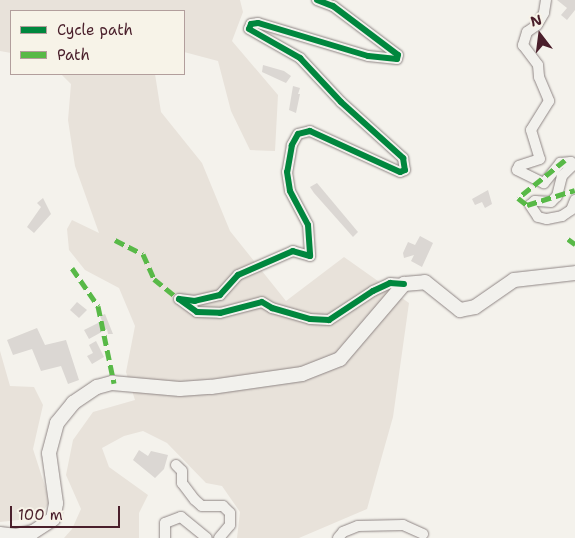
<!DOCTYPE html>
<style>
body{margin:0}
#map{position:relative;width:575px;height:538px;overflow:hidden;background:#f4f2ec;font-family:"Shantell Sans",sans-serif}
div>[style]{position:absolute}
.green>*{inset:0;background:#e8e2da}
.building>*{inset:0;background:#dbd7d3}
.roads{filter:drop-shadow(0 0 1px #8f8685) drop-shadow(0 0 1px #8f8685)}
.minor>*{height:10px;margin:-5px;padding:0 5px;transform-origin:5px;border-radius:5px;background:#f2f1ed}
.highway>*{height:14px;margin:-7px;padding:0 7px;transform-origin:7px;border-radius:7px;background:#f2f1ed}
.quiet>*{height:5px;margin-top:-2.5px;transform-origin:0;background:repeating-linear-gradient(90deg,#58b947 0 10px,transparent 0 15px)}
.cycleway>*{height:6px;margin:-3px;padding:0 3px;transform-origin:3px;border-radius:3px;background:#00873e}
span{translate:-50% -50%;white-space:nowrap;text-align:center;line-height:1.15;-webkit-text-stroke:4.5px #f7f3e8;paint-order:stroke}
.legend{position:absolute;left:10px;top:10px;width:175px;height:65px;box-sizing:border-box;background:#f7f3e8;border:1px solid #b29e9c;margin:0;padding:6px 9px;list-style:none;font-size:15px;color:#4a1f2b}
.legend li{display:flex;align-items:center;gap:10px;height:25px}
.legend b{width:25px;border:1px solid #b29e9c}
.north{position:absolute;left:515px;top:10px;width:50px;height:50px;-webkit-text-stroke:4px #f7f3e8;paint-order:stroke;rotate:345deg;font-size:14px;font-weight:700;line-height:20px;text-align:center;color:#4a1f2b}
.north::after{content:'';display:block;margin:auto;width:18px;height:22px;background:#4a1f2b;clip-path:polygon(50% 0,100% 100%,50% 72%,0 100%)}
.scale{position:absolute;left:10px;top:506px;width:110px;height:22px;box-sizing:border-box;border:2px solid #4a1f2b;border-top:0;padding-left:6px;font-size:15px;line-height:18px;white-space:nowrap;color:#4a1f2b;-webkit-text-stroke:4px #f7f3e8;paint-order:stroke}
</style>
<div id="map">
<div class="green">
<i style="clip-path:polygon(0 0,240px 0,243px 12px,232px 41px,278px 95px,275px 151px,250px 150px,231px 111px,218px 61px,184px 52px,184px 11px,11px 11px,11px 53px,0 51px)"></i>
<i style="clip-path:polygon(61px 74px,155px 74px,161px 112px,202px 163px,230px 231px,286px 301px,344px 257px,409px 303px,393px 417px,367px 509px,299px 538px,237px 538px,240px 512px,222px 486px,206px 483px,167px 443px,143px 431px,124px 436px,102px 448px,109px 467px,148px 495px,139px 513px,139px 538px,64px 538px,72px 529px,81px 509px,66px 475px,73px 440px,93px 412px,135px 400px,126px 372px,135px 326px,119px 288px,85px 270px,69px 250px,67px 229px,72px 220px,99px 233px,75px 166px,68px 120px,71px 84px)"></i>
<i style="clip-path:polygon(0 351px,10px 386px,34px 387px,43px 405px,33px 449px,50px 502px,37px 518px,0 522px)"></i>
</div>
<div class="building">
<i style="clip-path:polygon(557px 0,575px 0,575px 10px,567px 20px,561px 15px,567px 8px)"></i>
<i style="clip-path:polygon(263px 65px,284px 71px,291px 76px,286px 83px,262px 72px)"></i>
<i style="clip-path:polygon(293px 86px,300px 88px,298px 94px,300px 94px,296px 113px,289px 110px)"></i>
<i style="clip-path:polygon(317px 183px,358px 232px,353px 237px,314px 193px,310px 187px)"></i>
<i style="clip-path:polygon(488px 190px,492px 204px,485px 208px,482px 202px,475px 205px,472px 199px)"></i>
<i style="clip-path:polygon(43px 198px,51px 214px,34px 233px,27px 227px,41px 207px,37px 203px)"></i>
<i style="clip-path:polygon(420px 236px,433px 243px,422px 267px,411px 261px,414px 255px,404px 258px,403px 253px,408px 242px,415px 245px)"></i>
<i style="clip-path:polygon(77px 302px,87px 310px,79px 318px,70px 310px)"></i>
<i style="clip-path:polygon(105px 314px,113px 334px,108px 334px,107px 329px,89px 339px,84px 330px,102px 321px,100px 316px)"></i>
<i style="clip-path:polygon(37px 328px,45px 345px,66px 340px,79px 380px,68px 384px,61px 366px,41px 371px,32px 349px,13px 355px,7px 340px)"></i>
<i style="clip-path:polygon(96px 341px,104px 357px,92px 364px,87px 356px,93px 353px,89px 345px)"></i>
<i style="clip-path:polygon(139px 450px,148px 456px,151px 451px,168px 455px,164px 469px,155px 478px,133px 460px)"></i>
</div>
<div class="roads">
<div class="minor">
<i style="left:317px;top:0;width:17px;rotate:21deg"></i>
<i style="left:333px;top:6px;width:81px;rotate:37deg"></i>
<i style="left:398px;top:55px;width:4px;rotate:104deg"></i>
<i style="left:397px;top:59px;width:29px;rotate:-174deg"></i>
<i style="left:368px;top:56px;width:115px;rotate:-163.3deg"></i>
<i style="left:258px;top:23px;width:7px;rotate:172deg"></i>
<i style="left:251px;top:24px;width:5px;rotate:112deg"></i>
<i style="left:249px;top:29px;width:59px;rotate:29.6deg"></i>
<i style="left:300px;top:58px;width:60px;rotate:47deg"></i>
<i style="left:341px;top:102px;width:84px;rotate:42.1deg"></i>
<i style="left:403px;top:158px;width:12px;rotate:81deg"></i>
<i style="left:405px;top:170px;width:5px;rotate:158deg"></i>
<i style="left:400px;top:172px;width:99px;rotate:-155.5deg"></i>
<i style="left:310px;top:131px;width:12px;rotate:166deg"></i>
<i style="left:298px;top:134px;width:13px;rotate:119deg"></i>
<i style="left:292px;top:145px;width:27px;rotate:100deg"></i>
<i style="left:287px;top:172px;width:19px;rotate:81deg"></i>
<i style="left:290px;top:191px;width:38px;rotate:62deg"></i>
<i style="left:308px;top:225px;width:31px;rotate:86deg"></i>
<i style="left:310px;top:256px;width:18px;rotate:-164deg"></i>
<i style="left:293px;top:251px;width:60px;rotate:156.4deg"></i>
<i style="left:238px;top:275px;width:27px;rotate:132deg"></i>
<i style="left:220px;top:295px;width:26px;rotate:167deg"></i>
<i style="left:195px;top:301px;width:16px;rotate:-173deg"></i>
<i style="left:179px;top:299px;width:22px;rotate:36deg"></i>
<i style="left:197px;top:312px;width:23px;rotate:2deg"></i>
<i style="left:220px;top:313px;width:43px;rotate:-14.7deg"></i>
<i style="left:262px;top:302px;width:12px;rotate:31deg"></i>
<i style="left:272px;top:308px;width:40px;rotate:16deg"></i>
<i style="left:310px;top:319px;width:19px;rotate:3deg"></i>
<i style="left:329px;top:320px;width:53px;rotate:-33.4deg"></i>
<i style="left:373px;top:291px;width:19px;rotate:-25deg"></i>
<i style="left:390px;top:283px;width:14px;rotate:4deg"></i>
<i style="left:546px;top:0;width:13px;rotate:99deg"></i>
<i style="left:544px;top:13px;width:14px;rotate:120deg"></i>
<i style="left:537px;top:25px;width:12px;rotate:145deg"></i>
<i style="left:527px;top:32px;width:14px;rotate:107deg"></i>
<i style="left:523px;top:45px;width:25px;rotate:53deg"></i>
<i style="left:538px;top:65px;width:12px;rotate:85deg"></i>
<i style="left:539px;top:77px;width:26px;rotate:67deg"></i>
<i style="left:549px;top:101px;width:34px;rotate:122deg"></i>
<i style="left:531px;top:130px;width:30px;rotate:73deg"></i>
<i style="left:540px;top:159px;width:22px;rotate:162deg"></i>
<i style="left:519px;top:166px;width:4px;rotate:117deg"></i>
<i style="left:517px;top:170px;width:30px;rotate:26deg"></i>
<i style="left:544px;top:183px;width:26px;rotate:-51deg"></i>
<i style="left:560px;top:163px;width:11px;rotate:-5deg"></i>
<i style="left:571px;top:162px;width:4px;rotate:56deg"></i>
<i style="left:573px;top:165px;width:16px;rotate:135deg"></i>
<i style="left:562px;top:176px;width:21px;rotate:104deg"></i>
<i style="left:557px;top:196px;width:8px;rotate:135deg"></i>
<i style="left:551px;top:202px;width:16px;rotate:-176deg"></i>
<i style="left:535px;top:201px;width:6px;rotate:141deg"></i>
<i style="left:530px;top:205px;width:14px;rotate:56deg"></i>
<i style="left:538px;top:217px;width:9px;rotate:13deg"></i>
<i style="left:547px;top:219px;width:15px;rotate:-11deg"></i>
<i style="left:562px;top:216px;width:11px;rotate:-34deg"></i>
<i style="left:571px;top:210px;width:11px;rotate:-68deg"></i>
<i style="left:176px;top:465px;width:8px;rotate:45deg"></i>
<i style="left:182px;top:471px;width:12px;rotate:90deg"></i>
<i style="left:182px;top:483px;width:21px;rotate:53deg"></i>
<i style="left:195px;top:500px;width:9px;rotate:41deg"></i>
<i style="left:202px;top:506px;width:21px"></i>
<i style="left:223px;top:506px;width:10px;rotate:45deg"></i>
<i style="left:230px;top:513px;width:12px;rotate:90deg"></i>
<i style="left:230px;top:525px;width:17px;rotate:130deg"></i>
<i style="left:165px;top:538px;width:15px;rotate:-90deg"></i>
<i style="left:165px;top:523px;width:17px;rotate:-21deg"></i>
<i style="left:181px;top:517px;width:33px;rotate:39deg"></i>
<i style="left:338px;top:538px;width:8px;rotate:-50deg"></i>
<i style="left:343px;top:532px;width:16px;rotate:-22deg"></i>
<i style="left:358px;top:526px;width:45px;rotate:-1.3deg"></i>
<i style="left:403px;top:525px;width:22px;rotate:24deg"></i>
</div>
<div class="highway">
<i style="left:0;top:534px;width:16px;rotate:7deg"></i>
<i style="left:16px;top:536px;width:17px;rotate:-13deg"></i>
<i style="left:33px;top:532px;width:24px;rotate:-33deg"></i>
<i style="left:53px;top:519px;width:16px;rotate:-79deg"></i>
<i style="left:56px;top:503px;width:50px;rotate:-98deg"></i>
<i style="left:49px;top:453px;width:31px;rotate:-75deg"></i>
<i style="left:57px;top:423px;width:26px;rotate:-51deg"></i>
<i style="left:73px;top:403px;width:29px;rotate:-34deg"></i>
<i style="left:97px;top:387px;width:16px;rotate:-15deg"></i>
<i style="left:112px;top:383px;width:68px;rotate:5deg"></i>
<i style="left:180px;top:389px;width:31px;rotate:-4deg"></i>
<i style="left:211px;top:387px;width:92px;rotate:-8.1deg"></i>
<i style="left:302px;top:374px;width:41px;rotate:-21.5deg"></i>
<i style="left:340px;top:359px;width:99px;rotate:-49.5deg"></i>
<i style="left:404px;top:284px;width:21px;rotate:-5deg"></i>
<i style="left:425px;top:282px;width:45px;rotate:38.7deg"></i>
<i style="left:460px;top:310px;width:15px;rotate:-11deg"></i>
<i style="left:475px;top:307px;width:47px;rotate:-34.7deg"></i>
<i style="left:514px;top:280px;width:61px;rotate:-6.5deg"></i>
</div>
</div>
<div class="quiet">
<i style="left:565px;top:160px;width:60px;rotate:141deg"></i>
<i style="left:518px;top:198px;width:11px;rotate:38deg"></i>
<i style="left:527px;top:205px;width:50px;rotate:-17.4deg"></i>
<i style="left:568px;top:239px;width:9px;rotate:36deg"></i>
<i style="left:115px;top:240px;width:31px;rotate:27deg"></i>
<i style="left:143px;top:254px;width:27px;rotate:66deg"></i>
<i style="left:154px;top:279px;width:32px;rotate:39deg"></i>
<i style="left:72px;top:268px;width:46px;rotate:55.6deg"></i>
<i style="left:98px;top:306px;width:79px;rotate:78.3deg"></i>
</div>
<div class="cycleway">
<i style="left:317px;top:0;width:17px;rotate:21deg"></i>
<i style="left:333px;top:6px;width:81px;rotate:37deg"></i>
<i style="left:398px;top:55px;width:4px;rotate:104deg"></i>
<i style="left:397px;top:59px;width:29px;rotate:-174deg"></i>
<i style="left:368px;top:56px;width:115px;rotate:-163.3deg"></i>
<i style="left:258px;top:23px;width:7px;rotate:172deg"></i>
<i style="left:251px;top:24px;width:5px;rotate:112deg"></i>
<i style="left:249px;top:29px;width:59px;rotate:29.6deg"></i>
<i style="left:300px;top:58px;width:60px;rotate:47deg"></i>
<i style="left:341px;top:102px;width:84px;rotate:42.1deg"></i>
<i style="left:403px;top:158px;width:12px;rotate:81deg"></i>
<i style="left:405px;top:170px;width:5px;rotate:158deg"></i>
<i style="left:400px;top:172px;width:99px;rotate:-155.5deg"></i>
<i style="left:310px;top:131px;width:12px;rotate:166deg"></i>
<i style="left:298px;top:134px;width:13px;rotate:119deg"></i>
<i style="left:292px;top:145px;width:27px;rotate:100deg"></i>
<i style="left:287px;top:172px;width:19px;rotate:81deg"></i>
<i style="left:290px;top:191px;width:38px;rotate:62deg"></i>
<i style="left:308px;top:225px;width:31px;rotate:86deg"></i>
<i style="left:310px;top:256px;width:18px;rotate:-164deg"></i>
<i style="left:293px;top:251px;width:60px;rotate:156.4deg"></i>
<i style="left:238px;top:275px;width:27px;rotate:132deg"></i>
<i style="left:220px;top:295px;width:26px;rotate:167deg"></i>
<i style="left:195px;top:301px;width:16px;rotate:-173deg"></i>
<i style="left:179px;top:299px;width:22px;rotate:36deg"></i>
<i style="left:197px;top:312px;width:23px;rotate:2deg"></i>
<i style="left:220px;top:313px;width:43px;rotate:-14.7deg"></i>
<i style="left:262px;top:302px;width:12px;rotate:31deg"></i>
<i style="left:272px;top:308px;width:40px;rotate:16deg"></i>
<i style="left:310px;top:319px;width:19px;rotate:3deg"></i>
<i style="left:329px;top:320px;width:53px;rotate:-33.4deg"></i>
<i style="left:373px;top:291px;width:19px;rotate:-25deg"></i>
<i style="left:390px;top:283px;width:14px;rotate:4deg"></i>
</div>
<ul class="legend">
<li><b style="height:6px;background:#00873e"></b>Cycle path</li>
<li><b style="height:6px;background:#58b947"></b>Path</li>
</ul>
<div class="north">N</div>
<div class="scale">100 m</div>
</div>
